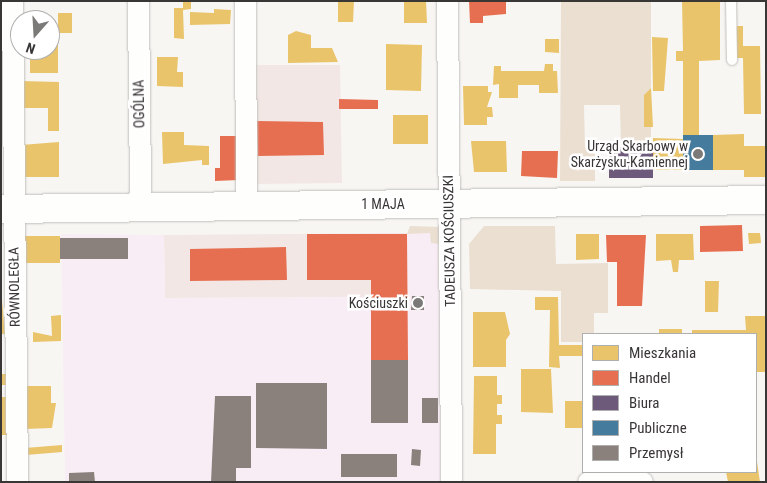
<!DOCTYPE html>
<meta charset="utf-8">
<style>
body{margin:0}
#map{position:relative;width:767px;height:483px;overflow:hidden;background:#f8f6f3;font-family:"Roboto Condensed",sans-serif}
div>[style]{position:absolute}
.commercial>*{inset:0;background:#f2e7e4}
.industrial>*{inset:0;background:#f9edf5}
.green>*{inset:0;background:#ebdfd1}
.homes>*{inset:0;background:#e9c46a}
.shops>*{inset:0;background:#e76f51}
.offices>*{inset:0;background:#6d597a}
.public>*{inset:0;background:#457b9d}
.industry>*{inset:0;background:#8a817c}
.roads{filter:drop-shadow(0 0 1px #c0bfbd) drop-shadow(0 0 1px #c0bfbd)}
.lane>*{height:10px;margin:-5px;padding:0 5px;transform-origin:5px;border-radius:5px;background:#fefefd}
.street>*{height:21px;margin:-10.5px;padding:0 10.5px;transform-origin:10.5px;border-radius:10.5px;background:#fefefd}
.secondary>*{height:28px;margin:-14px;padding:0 14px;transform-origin:14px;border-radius:14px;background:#fefefd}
.dots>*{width:14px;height:14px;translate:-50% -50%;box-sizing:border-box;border:2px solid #fff;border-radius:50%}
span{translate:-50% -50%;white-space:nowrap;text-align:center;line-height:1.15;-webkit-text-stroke:5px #fff;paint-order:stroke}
.street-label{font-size:14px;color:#393736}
.poi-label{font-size:14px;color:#393736}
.right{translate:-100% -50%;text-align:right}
.frame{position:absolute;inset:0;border:2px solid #393736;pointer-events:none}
.legend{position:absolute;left:582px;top:333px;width:175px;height:140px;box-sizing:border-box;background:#fff;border:1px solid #b0afaf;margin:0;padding:6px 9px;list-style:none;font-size:15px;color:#393736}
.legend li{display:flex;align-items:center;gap:10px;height:25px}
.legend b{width:25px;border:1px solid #b0afaf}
.north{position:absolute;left:10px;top:10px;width:50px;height:50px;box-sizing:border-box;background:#fff;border:1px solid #b0afaf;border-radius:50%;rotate:199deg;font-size:14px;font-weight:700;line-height:20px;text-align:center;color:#393736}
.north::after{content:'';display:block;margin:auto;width:18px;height:22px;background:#7c7a78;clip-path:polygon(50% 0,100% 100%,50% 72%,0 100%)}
</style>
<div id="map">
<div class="commercial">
<i style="clip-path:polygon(250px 65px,340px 65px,342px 183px,252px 184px)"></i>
<i style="clip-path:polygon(407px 233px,407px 278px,371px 297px,165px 298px,164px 235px)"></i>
</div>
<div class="industrial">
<i style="clip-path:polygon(407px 233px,438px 233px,443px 482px,65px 482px,61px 234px,164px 235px,165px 298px,371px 297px,371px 278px,407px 278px)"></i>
</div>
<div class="green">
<i style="clip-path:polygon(561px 1px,651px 1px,651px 88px,644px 95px,644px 127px,651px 127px,651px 146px,621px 147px,620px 105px,584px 105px,585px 148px,595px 148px,595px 181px,560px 181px)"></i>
<i style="clip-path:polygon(410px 226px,441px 227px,441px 244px,431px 243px,430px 233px,407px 234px)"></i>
<i style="clip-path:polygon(484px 226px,555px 226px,556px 264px,608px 263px,608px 313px,594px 313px,594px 334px,583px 334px,583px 342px,561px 342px,561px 291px,470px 289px,469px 244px)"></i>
</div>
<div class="homes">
<i style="clip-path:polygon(183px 1px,191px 1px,191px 9px,183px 10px,184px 39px,174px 38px,174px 8px,183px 8px)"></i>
<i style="clip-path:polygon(338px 1px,354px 1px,353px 22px,338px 22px)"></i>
<i style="clip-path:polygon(404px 1px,426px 1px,427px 23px,404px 23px)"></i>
<i style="clip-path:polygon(682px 1px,720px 1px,720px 60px,699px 61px,699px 135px,683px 135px,683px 61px,676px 61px,676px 51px,683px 51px)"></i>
<i style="clip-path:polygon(214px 9px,231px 10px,230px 24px,190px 25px,190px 12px,214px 13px)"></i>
<i style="clip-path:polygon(58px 13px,72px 13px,72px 33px,58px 33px,58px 73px,30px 73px,30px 50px,50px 50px,50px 33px,58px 33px)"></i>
<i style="clip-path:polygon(734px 26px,743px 26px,743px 46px,760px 46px,761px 114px,744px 114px,743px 58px,735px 58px)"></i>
<i style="clip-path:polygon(296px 31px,311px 35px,311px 48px,332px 48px,338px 62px,288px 63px,288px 35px)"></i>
<i style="clip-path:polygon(652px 37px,668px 38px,664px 91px,653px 91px)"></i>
<i style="clip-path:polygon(545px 39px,559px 39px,559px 53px,545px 52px)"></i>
<i style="clip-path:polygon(386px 44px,422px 45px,421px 91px,386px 90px)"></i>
<i style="clip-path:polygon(157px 57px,178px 57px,177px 72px,183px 72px,183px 87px,157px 86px)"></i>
<i style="clip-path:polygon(545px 64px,553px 64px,553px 71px,557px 71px,558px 93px,539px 93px,539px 85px,518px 85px,518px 98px,499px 98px,499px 84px,493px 85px,494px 66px,501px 66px,501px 71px,544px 71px)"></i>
<i style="clip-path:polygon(21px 81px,59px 82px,59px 131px,48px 131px,48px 108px,21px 108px)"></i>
<i style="clip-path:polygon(463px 86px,488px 86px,488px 92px,492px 92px,487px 107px,492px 107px,493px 117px,487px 117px,487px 125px,464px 125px)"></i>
<i style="clip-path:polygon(651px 88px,653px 127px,644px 127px,644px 95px)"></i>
<i style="clip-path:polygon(393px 115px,428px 115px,428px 144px,393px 144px)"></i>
<i style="clip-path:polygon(162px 132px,184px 132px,184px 145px,209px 146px,209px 165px,202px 165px,202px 160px,163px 164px)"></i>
<i style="clip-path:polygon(744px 134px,744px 146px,766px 146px,766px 177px,744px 177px,744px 170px,713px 170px,713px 135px)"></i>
<i style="clip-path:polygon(653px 138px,683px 139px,683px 170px,653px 170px)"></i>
<i style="clip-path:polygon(471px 141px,506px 141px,507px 172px,474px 172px)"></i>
<i style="clip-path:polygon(59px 142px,59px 177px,21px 177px,21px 145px)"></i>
<i style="clip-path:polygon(748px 233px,760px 233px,761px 243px,749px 244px)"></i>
<i style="clip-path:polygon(576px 234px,599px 234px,599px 259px,576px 260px)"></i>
<i style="clip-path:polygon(656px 234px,693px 234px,694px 260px,679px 260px,678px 272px,673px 272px,671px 260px,656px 261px)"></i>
<i style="clip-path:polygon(21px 236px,60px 236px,60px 263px,21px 263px)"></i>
<i style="clip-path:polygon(705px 281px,719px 281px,718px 312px,705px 312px)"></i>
<i style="clip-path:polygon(1px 288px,5px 334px,1px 334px)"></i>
<i style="clip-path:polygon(535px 297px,558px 297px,559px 345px,583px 345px,583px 356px,559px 356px,560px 368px,549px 367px,550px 310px,535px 310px)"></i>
<i style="clip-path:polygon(473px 312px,505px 312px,510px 334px,506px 340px,506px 367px,473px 367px)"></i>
<i style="clip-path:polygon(61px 315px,61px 341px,33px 342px,33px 332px,52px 336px,51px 316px)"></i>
<i style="clip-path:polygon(745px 316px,766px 316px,766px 372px,756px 372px,756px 334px,692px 334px,692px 330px,746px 330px)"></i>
<i style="clip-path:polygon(659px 329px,682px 329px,682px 334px,659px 334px)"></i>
<i style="clip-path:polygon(521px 369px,551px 369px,553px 413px,521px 412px)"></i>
<i style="clip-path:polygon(1px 374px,8px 374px,9px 385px,1px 385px)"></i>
<i style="clip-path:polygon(474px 376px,497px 376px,497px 395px,502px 395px,502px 404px,497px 404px,497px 415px,502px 415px,502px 424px,496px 424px,496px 454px,473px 454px)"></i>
<i style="clip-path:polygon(23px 386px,51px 386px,51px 403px,56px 403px,52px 428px,25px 429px)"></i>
<i style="clip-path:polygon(1px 397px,7px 397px,8px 435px,1px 435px)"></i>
<i style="clip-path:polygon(565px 401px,583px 401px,583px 428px,565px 428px)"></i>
<i style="clip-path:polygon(62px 445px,62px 452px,26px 455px,25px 448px)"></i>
<i style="clip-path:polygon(756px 455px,760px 482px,728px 482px,726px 472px,756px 472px)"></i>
</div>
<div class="shops">
<i style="clip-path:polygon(469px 1px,506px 1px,506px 14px,483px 16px,483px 23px,470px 23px)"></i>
<i style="clip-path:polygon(339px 99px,378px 100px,378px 109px,339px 109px)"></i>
<i style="clip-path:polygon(257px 121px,323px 122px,324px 155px,258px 156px)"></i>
<i style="clip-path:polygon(220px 136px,238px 136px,239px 180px,215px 181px,215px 168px,220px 168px)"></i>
<i style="clip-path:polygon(522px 151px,558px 151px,557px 178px,521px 176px)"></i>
<i style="clip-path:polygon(742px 225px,743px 251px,700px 252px,700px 226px)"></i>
<i style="clip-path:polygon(307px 234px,407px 234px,408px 360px,371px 360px,371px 280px,307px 280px)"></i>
<i style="clip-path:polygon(606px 235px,646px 235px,642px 306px,617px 306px,617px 262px,607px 262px)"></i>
<i style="clip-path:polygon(286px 247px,287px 280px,190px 281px,190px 249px)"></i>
</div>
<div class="offices">
<i style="clip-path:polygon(609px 147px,653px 147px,653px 178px,609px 178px)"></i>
</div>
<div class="public">
<i style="clip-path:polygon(683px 135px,713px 135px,713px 170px,683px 170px)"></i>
</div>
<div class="industry">
<i style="clip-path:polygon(60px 238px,128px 238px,128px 259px,60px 259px)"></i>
<i style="clip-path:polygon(412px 296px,424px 296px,424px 310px,411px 310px)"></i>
<i style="clip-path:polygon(371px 360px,408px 360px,408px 423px,371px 423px)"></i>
<i style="clip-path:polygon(256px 383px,327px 383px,327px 449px,256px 448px)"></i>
<i style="clip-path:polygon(215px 396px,251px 396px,251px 468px,236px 468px,236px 482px,211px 482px)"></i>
<i style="clip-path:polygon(422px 398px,438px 398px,438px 423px,422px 423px)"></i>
<i style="clip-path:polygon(412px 449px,421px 450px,420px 466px,411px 465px)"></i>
<i style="clip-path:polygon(341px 454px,397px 454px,397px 477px,341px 477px)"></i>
<i style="clip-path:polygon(94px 472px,95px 482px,69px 482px,69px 473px)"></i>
</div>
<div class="roads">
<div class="lane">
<i style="left:731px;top:1px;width:59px;rotate:89deg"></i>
</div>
<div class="street">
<i style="left:12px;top:1px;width:481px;rotate:89.4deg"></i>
<i style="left:138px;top:1px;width:206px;rotate:89.4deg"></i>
<i style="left:245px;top:1px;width:204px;rotate:89.7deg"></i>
<i style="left:447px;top:1px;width:481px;rotate:89.5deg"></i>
<i style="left:588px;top:482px;width:54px"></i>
</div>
<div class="secondary">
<i style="left:1px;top:209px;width:765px;rotate:-0.67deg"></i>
</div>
</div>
<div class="dots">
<i style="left:698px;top:154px;background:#7c7a78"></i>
<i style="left:418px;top:303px;background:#7c7a78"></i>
</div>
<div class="street-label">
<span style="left:139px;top:104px;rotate:-91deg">OGÓLNA</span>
<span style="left:383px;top:204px">1 MAJA</span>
<span style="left:449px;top:241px;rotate:-91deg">TADEUSZA KOŚCIUSZKI</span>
<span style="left:14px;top:287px;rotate:-91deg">RÓWNOLEGŁA</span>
</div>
<div class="poi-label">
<span class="right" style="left:688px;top:154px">Urząd Skarbowy w<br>Skarżysku-Kamiennej</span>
<span class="right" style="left:408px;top:303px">Kościuszki</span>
</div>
<div class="frame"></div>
<ul class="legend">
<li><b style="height:14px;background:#e9c46a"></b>Mieszkania</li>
<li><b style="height:14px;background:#e76f51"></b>Handel</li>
<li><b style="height:14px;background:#6d597a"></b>Biura</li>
<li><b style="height:14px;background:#457b9d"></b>Publiczne</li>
<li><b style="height:14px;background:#8a817c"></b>Przemysł</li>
</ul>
<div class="north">N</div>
</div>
